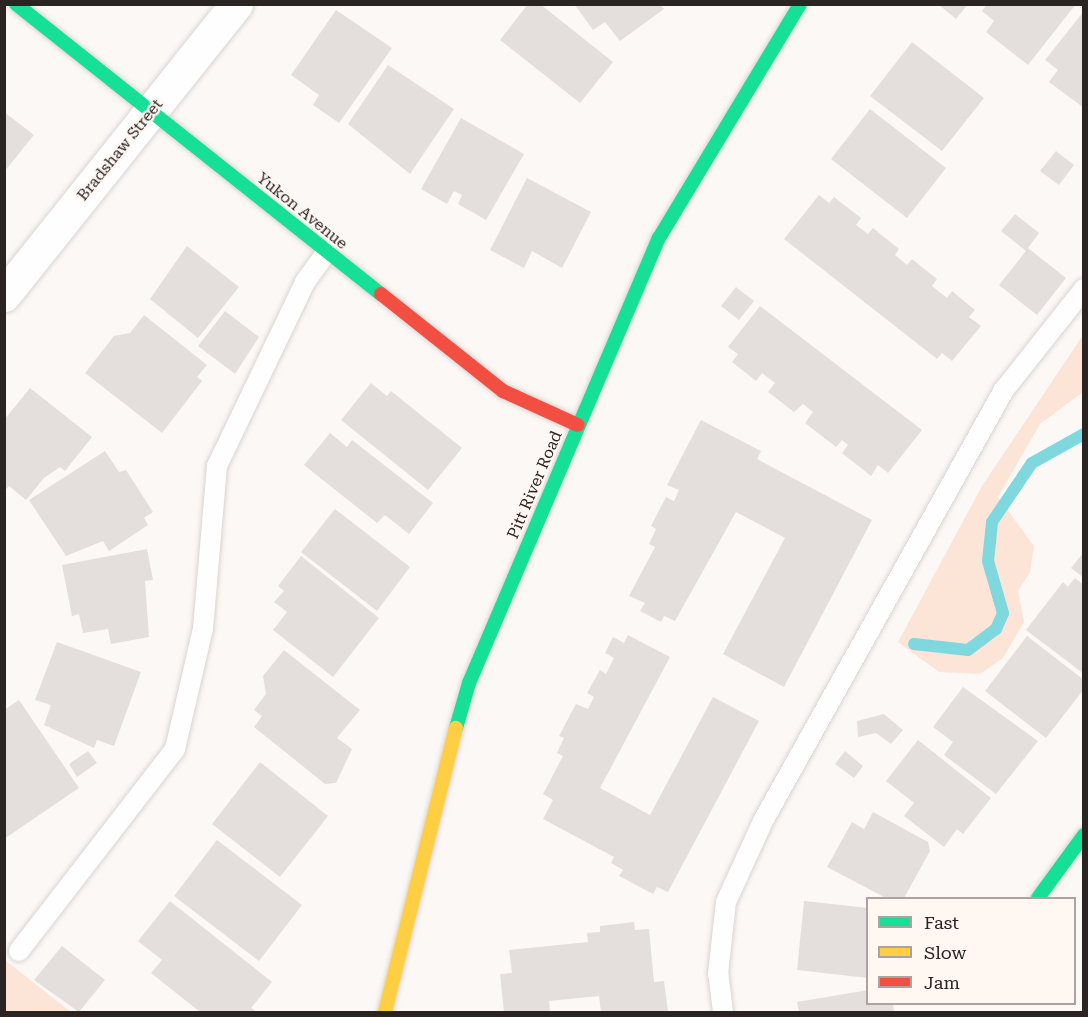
<!DOCTYPE html>
<style>
body{margin:0}
#map{position:relative;width:1088px;height:1017px;overflow:hidden;background:#fcf8f5;font-family:"Roboto Serif",serif}
div>[style]{position:absolute}
.green>*{inset:0;background:#fce5d7}
.stream>*{height:12px;margin:-6px;padding:0 6px;transform-origin:6px;border-radius:6px;background:#7fd8dd}
.building>*{inset:0;background:#e4dfdc}
.roads{filter:drop-shadow(0 0 2px #d9d4d1) drop-shadow(0 0 2px #d9d4d1)}
.lane>*{height:20px;margin:-10px;padding:0 10px;transform-origin:10px;border-radius:10px;background:#fffefe}
.street>*{height:33px;margin:-16.5px;padding:0 16.5px;transform-origin:16.5px;border-radius:16.5px;background:#fffefe}
.fast>*{height:14px;margin:-7px;padding:0 7px;transform-origin:7px;border-radius:7px;background:#16e098}
.slow>*{height:14px;margin:-7px;padding:0 7px;transform-origin:7px;border-radius:7px;background:#ffcf43}
.jam>*{height:14px;margin:-7px;padding:0 7px;transform-origin:7px;border-radius:7px;background:#f24e42}
span{translate:-50% -50%;white-space:nowrap;text-align:center;line-height:1.15;-webkit-text-stroke:5px #fff7f2;paint-order:stroke}
.street-label{font-size:16px;color:#2a2523}
.frame{position:absolute;inset:0;border:6px solid #2a2523;pointer-events:none}
.legend{position:absolute;left:866px;top:897px;width:210px;height:108px;box-sizing:border-box;background:#fff7f2;border:2px solid #aaa39f;margin:0;padding:8px 10px;list-style:none;font-size:18px;color:#2a2523}
.legend li{display:flex;align-items:center;gap:12px;height:30px}
.legend b{width:30px;border:2px solid #aaa39f}
</style>
<div id="map">
<div class="green">
<i style="clip-path:polygon(1083px 335px,1083px 392px,1040px 424px,998px 497px,1034px 546px,1030px 572px,1018px 591px,1024px 622px,1003px 658px,980px 674px,939px 672px,898px 642px,982px 486px)"></i>
<i style="clip-path:polygon(5px 960px,71px 1012px,5px 1012px)"></i>
</div>
<div class="stream">
<i style="left:914px;top:644px;width:54px;rotate:6.3deg"></i>
<i style="left:968px;top:650px;width:35px;rotate:-37deg"></i>
<i style="left:996px;top:629px;width:17px;rotate:-66deg"></i>
<i style="left:1003px;top:613px;width:54px;rotate:-106.1deg"></i>
<i style="left:988px;top:561px;width:39px;rotate:-84deg"></i>
<i style="left:992px;top:522px;width:71px;rotate:-55.9deg"></i>
<i style="left:1032px;top:463px;width:60px;rotate:-29.1deg"></i>
</div>
<div class="building">
<i style="clip-path:polygon(528px 4px,540px 4px,613px 62px,580px 103px,500px 40px)"></i>
<i style="clip-path:polygon(938px 4px,968px 4px,956px 19px)"></i>
<i style="clip-path:polygon(987px 4px,1076px 4px,1028px 65px,986px 32px,994px 21px,982px 11px)"></i>
<i style="clip-path:polygon(575px 5px,660px 5px,664px 9px,620px 41px,605px 22px,593px 30px)"></i>
<i style="clip-path:polygon(336px 10px,392px 48px,339px 123px,313px 105px,319px 95px,291px 75px)"></i>
<i style="clip-path:polygon(1084px 11px,1084px 108px,1049px 82px,1058px 70px,1045px 60px)"></i>
<i style="clip-path:polygon(912px 42px,984px 98px,942px 151px,870px 96px)"></i>
<i style="clip-path:polygon(388px 65px,454px 109px,410px 174px,348px 124px)"></i>
<i style="clip-path:polygon(870px 109px,946px 168px,907px 218px,831px 159px)"></i>
<i style="clip-path:polygon(4px 112px,34px 135px,4px 172px)"></i>
<i style="clip-path:polygon(461px 118px,524px 154px,486px 220px,458px 204px,462px 195px,454px 191px,447px 204px,421px 189px)"></i>
<i style="clip-path:polygon(1056px 151px,1074px 165px,1059px 185px,1040px 171px)"></i>
<i style="clip-path:polygon(527px 178px,591px 212px,562px 268px,532px 251px,524px 268px,490px 250px)"></i>
<i style="clip-path:polygon(819px 195px,829px 203px,834px 197px,861px 218px,856px 225px,868px 234px,873px 228px,899px 249px,895px 255px,907px 265px,912px 259px,937px 279px,932px 286px,947px 298px,952px 291px,975px 310px,969px 317px,981px 326px,952px 361px,942px 353px,937px 359px,784px 239px)"></i>
<i style="clip-path:polygon(1015px 214px,1039px 233px,1028px 248px,1066px 278px,1037px 315px,999px 285px,1026px 251px,1001px 231px)"></i>
<i style="clip-path:polygon(187px 246px,239px 287px,198px 338px,150px 299px)"></i>
<i style="clip-path:polygon(736px 287px,754px 301px,739px 320px,721px 306px)"></i>
<i style="clip-path:polygon(760px 306px,922px 430px,888px 473px,878px 465px,871px 476px,842px 453px,848px 445px,842px 440px,836px 447px,805px 423px,813px 412px,803px 404px,794px 412px,768px 392px,775px 383px,762px 373px,756px 381px,732px 362px,738px 354px,728px 347px)"></i>
<i style="clip-path:polygon(225px 311px,259px 337px,235px 374px,198px 346px)"></i>
<i style="clip-path:polygon(144px 315px,207px 365px,197px 377px,202px 381px,162px 433px,85px 373px,114px 336px,130px 333px)"></i>
<i style="clip-path:polygon(371px 383px,387px 396px,391px 391px,462px 448px,428px 490px,341px 420px)"></i>
<i style="clip-path:polygon(30px 388px,92px 437px,65px 471px,60px 467px,44px 478px,26px 500px,9px 486px,4px 491px,4px 420px)"></i>
<i style="clip-path:polygon(701px 420px,761px 451px,757px 459px,872px 520px,784px 687px,723px 654px,785px 538px,736px 512px,675px 621px,664px 616px,661px 622px,640px 611px,645px 603px,629px 596px,655px 547px,649px 544px,656px 529px,651px 526px,666px 497px,674px 501px,679px 490px,667px 485px)"></i>
<i style="clip-path:polygon(330px 433px,347px 447px,352px 440px,433px 503px,409px 534px,385px 515px,377px 523px,304px 465px)"></i>
<i style="clip-path:polygon(105px 451px,119px 472px,126px 470px,153px 512px,144px 518px,148px 525px,109px 551px,103px 541px,66px 556px,29px 500px)"></i>
<i style="clip-path:polygon(335px 509px,410px 567px,377px 611px,301px 552px)"></i>
<i style="clip-path:polygon(147px 549px,153px 580px,145px 581px,149px 637px,111px 644px,108px 629px,83px 633px,79px 614px,72px 616px,62px 565px)"></i>
<i style="clip-path:polygon(1084px 552px,1084px 578px,1071px 568px)"></i>
<i style="clip-path:polygon(301px 556px,379px 618px,333px 677px,273px 630px,287px 612px,274px 602px,284px 591px,278px 586px)"></i>
<i style="clip-path:polygon(1075px 578px,1084px 585px,1084px 674px,1026px 630px,1063px 582px,1068px 587px)"></i>
<i style="clip-path:polygon(628px 635px,670px 657px,600px 788px,650px 815px,713px 697px,759px 721px,668px 892px,657px 887px,653px 894px,619px 876px,623px 870px,611px 863px,614px 857px,543px 819px,553px 800px,543px 794px,563px 756px,557px 753px,564px 738px,559px 736px,576px 704px,588px 709px,594px 697px,587px 693px,600px 670px,606px 674px,614px 658px,605px 653px,613px 637px,624px 643px)"></i>
<i style="clip-path:polygon(1027px 636px,1084px 680px,1084px 689px,1046px 738px,985px 691px)"></i>
<i style="clip-path:polygon(57px 642px,141px 672px,114px 746px,97px 740px,94px 748px,44px 725px,51px 705px,35px 700px)"></i>
<i style="clip-path:polygon(284px 650px,360px 710px,337px 738px,352px 749px,336px 783px,325px 784px,254px 727px,262px 716px,254px 710px,266px 694px,263px 676px)"></i>
<i style="clip-path:polygon(963px 687px,1038px 741px,996px 794px,944px 755px,953px 742px,933px 727px)"></i>
<i style="clip-path:polygon(19px 700px,79px 788px,4px 839px,4px 710px)"></i>
<i style="clip-path:polygon(884px 714px,903px 730px,891px 744px,876px 733px,858px 737px,857px 721px)"></i>
<i style="clip-path:polygon(918px 740px,991px 798px,963px 834px,957px 829px,944px 847px,904px 816px,914px 803px,886px 781px)"></i>
<i style="clip-path:polygon(88px 751px,97px 763px,77px 777px,69px 764px)"></i>
<i style="clip-path:polygon(845px 751px,863px 766px,854px 778px,835px 764px)"></i>
<i style="clip-path:polygon(260px 762px,328px 816px,280px 877px,212px 824px)"></i>
<i style="clip-path:polygon(873px 812px,928px 842px,930px 851px,904px 898px,886px 898px,827px 867px,852px 822px,864px 829px)"></i>
<i style="clip-path:polygon(217px 840px,302px 905px,259px 961px,174px 896px)"></i>
<i style="clip-path:polygon(170px 901px,272px 982px,251px 1008px,257px 1012px,200px 1012px,151px 973px,162px 960px,138px 941px)"></i>
<i style="clip-path:polygon(804px 901px,868px 908px,868px 978px,797px 970px)"></i>
<i style="clip-path:polygon(634px 922px,635px 930px,649px 929px,654px 982px,664px 981px,668px 1012px,601px 1012px,599px 996px,549px 1001px,550px 1012px,504px 1012px,500px 974px,512px 973px,509px 950px,588px 942px,587px 933px,600px 932px,600px 926px)"></i>
<i style="clip-path:polygon(62px 946px,105px 980px,79px 1012px,34px 980px)"></i>
<i style="clip-path:polygon(868px 990px,868px 1004px,893px 1004px,894px 1012px,799px 1012px,797px 1002px)"></i>
</div>
<div class="roads">
<div class="lane">
<i style="left:19px;top:951px;width:255px;rotate:-52.3deg"></i>
<i style="left:175px;top:749px;width:123px;rotate:-76.9deg"></i>
<i style="left:203px;top:629px;width:164px;rotate:-85.1deg"></i>
<i style="left:217px;top:466px;width:204px;rotate:-64.4deg"></i>
<i style="left:305px;top:282px;width:37px;rotate:-54deg"></i>
<i style="left:723px;top:1012px;width:38px;rotate:-97deg"></i>
<i style="left:718px;top:974px;width:72px;rotate:-83.7deg"></i>
<i style="left:726px;top:902px;width:89px;rotate:-65.4deg"></i>
<i style="left:763px;top:821px;width:494px;rotate:-60.8deg"></i>
<i style="left:1004px;top:390px;width:129px;rotate:-51.6deg"></i>
</div>
<div class="street">
<i style="left:4px;top:295px;width:372px;rotate:-51.4deg"></i>
</div>
<div class="fast">
<i style="left:16px;top:4px;width:466px;rotate:38.5deg"></i>
<i style="left:456px;top:728px;width:47px;rotate:-73.9deg"></i>
<i style="left:469px;top:683px;width:484px;rotate:-66.9deg"></i>
<i style="left:659px;top:238px;width:273px;rotate:-58.9deg"></i>
<i style="left:1038px;top:898px;width:78px;rotate:-53.9deg"></i>
</div>
<div class="slow">
<i style="left:385px;top:1012px;width:293px;rotate:-76deg"></i>
</div>
<div class="jam">
<i style="left:381px;top:294px;width:156px;rotate:38.5deg"></i>
<i style="left:503px;top:391px;width:82px;rotate:24.4deg"></i>
</div>
</div>
<div class="street-label">
<span style="left:120px;top:150px;rotate:-51deg">Bradshaw Street</span>
<span style="left:302px;top:211px;rotate:39deg">Yukon Avenue</span>
<span style="left:535px;top:485px;rotate:-67deg">Pitt River Road</span>
</div>
<div class="frame"></div>
<ul class="legend">
<li><b style="height:8px;background:#16e098"></b>Fast</li>
<li><b style="height:8px;background:#ffcf43"></b>Slow</li>
<li><b style="height:8px;background:#f24e42"></b>Jam</li>
</ul>
</div>
